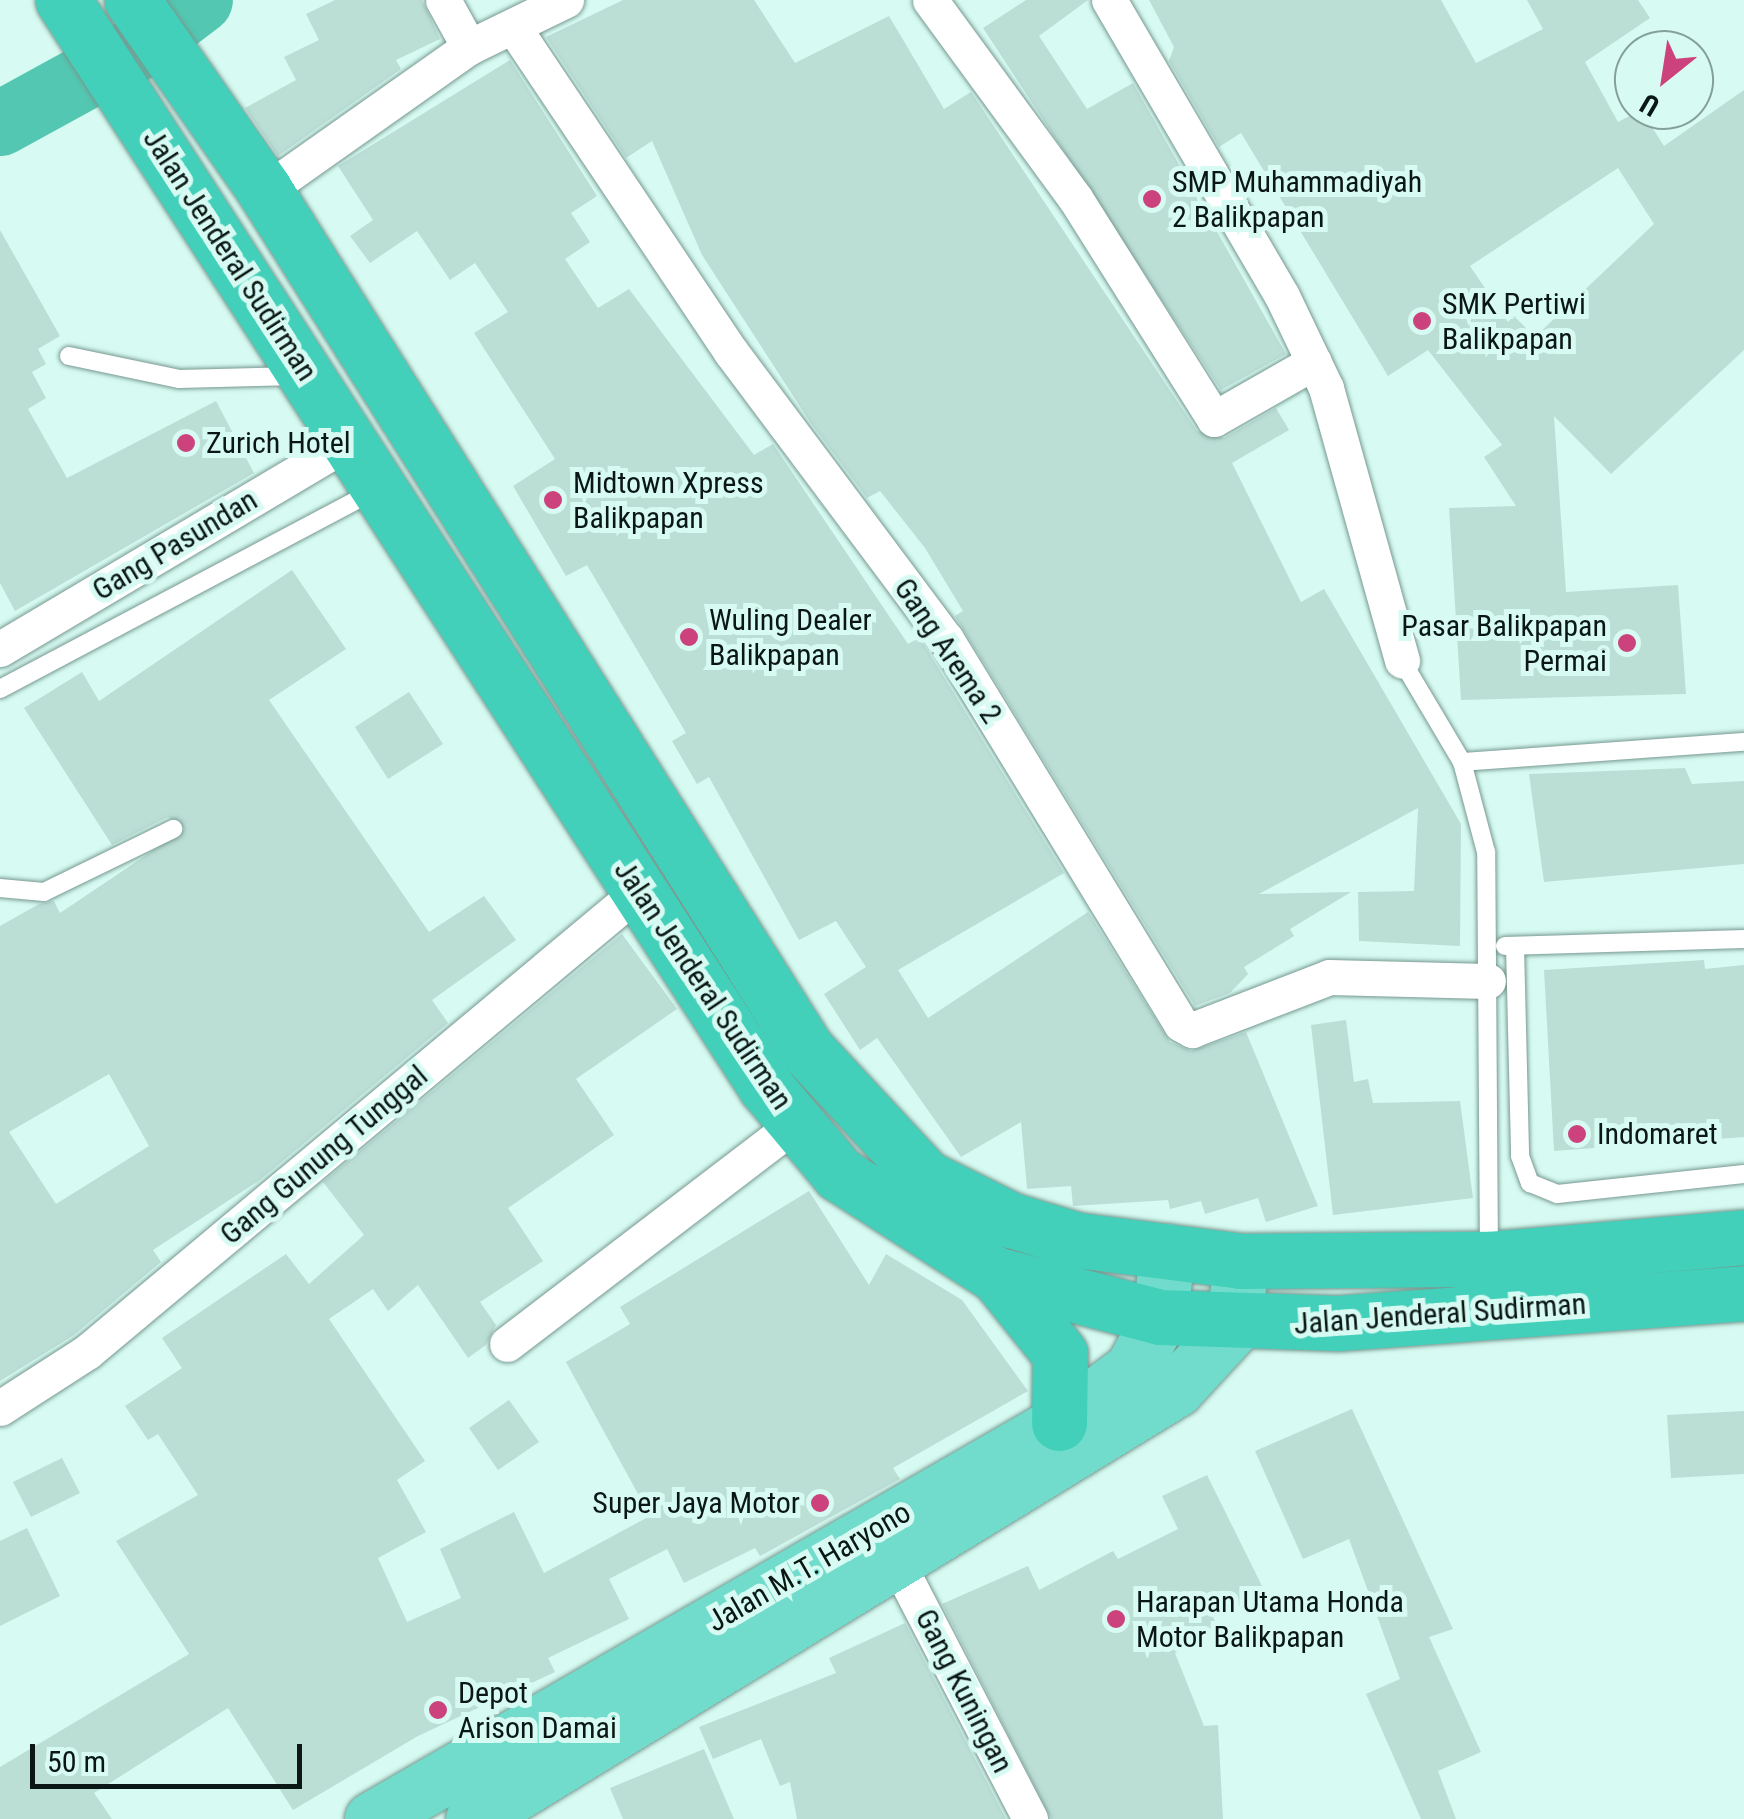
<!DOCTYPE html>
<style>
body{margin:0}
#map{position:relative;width:1744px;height:1819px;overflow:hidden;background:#d7fbf2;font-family:"Roboto Condensed",sans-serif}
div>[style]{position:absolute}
.river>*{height:65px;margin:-32.5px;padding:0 32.5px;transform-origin:32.5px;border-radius:32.5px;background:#53c7b1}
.building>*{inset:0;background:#bbded5}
.roads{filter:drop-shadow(0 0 2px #779890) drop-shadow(0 0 2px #779890)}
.service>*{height:18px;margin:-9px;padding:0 9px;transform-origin:9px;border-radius:9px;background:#fff}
.minor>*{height:35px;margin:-17.5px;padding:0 17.5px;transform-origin:17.5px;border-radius:17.5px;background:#fff}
.primary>*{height:55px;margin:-27.5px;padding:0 27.5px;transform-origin:27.5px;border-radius:27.5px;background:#72dccc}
.trunk>*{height:55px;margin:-27.5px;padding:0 27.5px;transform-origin:27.5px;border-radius:27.5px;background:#43d0bb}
.dots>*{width:28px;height:28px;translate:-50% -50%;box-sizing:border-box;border:5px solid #d7fbf2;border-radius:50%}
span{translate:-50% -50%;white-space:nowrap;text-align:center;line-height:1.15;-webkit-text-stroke:10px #d7fbf2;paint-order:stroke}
.poi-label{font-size:30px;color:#0a1714}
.left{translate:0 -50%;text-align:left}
.right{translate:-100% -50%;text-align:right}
.street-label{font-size:30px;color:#0a1714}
.north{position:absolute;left:1614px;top:30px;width:100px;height:100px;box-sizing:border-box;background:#d7fbf2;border:2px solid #85a099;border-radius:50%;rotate:210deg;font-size:28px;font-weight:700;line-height:40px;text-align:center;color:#0a1714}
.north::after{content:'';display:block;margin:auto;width:35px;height:45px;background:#cb427c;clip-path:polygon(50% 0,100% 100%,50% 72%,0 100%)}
.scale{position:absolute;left:30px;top:1744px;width:272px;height:45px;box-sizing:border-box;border:5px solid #0a1714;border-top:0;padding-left:12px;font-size:30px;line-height:35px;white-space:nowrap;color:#0a1714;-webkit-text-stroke:8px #d7fbf2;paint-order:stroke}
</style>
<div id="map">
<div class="river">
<i style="left:0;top:123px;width:156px;rotate:-28.7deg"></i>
<i style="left:137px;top:48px;width:79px;rotate:-37.3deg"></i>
</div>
<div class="building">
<i style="clip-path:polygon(335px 0,422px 0,440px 39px,396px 60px,401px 69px,278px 156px,245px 108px,296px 80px,284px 57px,319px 40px,306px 14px)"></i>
<i style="clip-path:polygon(623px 0,754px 0,795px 63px,889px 16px,944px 109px,971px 92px,1197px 431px,1224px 438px,1276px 408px,1289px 430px,1232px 463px,1301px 602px,1324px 589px,1461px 824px,1460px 946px,1359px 941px,1358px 892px,1414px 891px,1418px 808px,1259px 894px,1351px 892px,1290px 929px,1294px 936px,1244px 967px,1248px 974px,1230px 993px,1195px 1006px,955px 616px,963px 611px,925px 548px,880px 491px,867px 498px,810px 422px,702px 255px,652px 141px,626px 158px,546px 37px)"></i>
<i style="clip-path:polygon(1026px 0,1088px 0,1039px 36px,1087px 109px,1133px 83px,1286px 354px,1221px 390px,983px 28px)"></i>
<i style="clip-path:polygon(evenodd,1149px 0,1441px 0,1476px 63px,1543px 29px,1527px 0,1638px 0,1650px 18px,1585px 62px,1618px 122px,1641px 110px,1664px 146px,1744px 90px,1744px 350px,1611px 474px,1554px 416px,1566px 592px,1678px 585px,1686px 694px,1461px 700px,1449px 508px,1516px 506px,1484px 457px,1502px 445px,1428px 350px,1388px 376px,1241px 133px,1219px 147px,1169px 61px,1174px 47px,1149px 0,1618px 168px,1654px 224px,1535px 337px,1514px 316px,1508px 322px,1470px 266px,1618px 168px)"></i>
<i style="clip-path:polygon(510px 60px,597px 196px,571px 213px,590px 242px,565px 259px,598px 308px,629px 289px,754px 455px,773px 444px,908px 644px,919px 638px,928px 651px,1064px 873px,898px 970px,928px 1018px,1088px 912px,1170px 1042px,1191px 1051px,1246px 1032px,1318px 1206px,1266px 1222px,1258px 1198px,1205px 1214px,1201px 1201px,1170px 1209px,1168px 1200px,1073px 1206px,1071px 1186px,1027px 1189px,1021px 1122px,961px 1157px,877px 1038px,860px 1050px,824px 994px,866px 967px,836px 921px,799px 940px,709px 777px,697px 784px,672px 741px,686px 733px,587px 565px,566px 576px,513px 486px,555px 459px,474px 333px,508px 312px,475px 263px,450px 280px,417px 231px,370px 263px,350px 236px,373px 220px,338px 166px)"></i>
<i style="clip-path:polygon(0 230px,60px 336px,38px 349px,46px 364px,32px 372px,46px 398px,28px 409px,67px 478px,216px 401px,254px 473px,15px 611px,0 583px)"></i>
<i style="clip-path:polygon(evenodd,292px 570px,346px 649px,269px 700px,429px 932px,484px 896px,516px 940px,432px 1000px,448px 1023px,260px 1180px,153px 1250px,161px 1262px,74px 1335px,0 1381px,0 926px,39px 904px,54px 901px,60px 913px,185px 829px,168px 817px,112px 845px,24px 708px,82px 672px,99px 701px,292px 570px,109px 1074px,149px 1146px,56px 1204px,9px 1132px,109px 1074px)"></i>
<i style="clip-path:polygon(409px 692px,443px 744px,388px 779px,355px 727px)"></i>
<i style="clip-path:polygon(1685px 768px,1692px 784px,1744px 781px,1744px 864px,1544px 882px,1529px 774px)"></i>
<i style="clip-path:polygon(622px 934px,677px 1009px,576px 1079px,614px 1135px,508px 1208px,543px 1261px,480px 1302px,496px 1325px,486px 1345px,468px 1358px,418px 1285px,388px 1311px,373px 1289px,329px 1319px,425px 1461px,397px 1480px,426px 1532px,378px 1558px,407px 1622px,461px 1598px,440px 1549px,514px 1512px,544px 1573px,650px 1516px,566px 1362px,630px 1324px,620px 1307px,809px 1191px,869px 1285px,886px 1254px,962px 1300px,1028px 1391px,893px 1468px,900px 1479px,760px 1556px,755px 1548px,684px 1583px,667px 1549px,609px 1579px,629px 1619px,548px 1658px,555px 1672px,418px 1736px,293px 1810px,228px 1708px,94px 1793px,112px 1819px,0 1819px,0 1767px,189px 1654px,116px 1541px,198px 1495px,158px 1434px,148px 1440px,125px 1406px,182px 1368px,162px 1338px,286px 1254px,309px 1284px,364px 1235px,323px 1182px)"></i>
<i style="clip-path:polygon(1704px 960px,1705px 969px,1744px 965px,1744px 1137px,1554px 1151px,1544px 970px)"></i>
<i style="clip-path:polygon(1346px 1020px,1354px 1082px,1368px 1079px,1373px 1103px,1460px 1101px,1473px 1198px,1333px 1215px,1311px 1025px)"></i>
<i style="clip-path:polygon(509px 1400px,539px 1442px,498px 1470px,469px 1428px)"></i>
<i style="clip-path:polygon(1352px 1409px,1453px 1629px,1429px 1637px,1481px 1752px,1438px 1771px,1456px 1819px,1421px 1819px,1366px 1694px,1400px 1679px,1349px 1539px,1303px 1559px,1255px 1451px)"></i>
<i style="clip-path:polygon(1744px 1411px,1744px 1474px,1671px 1478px,1667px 1415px)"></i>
<i style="clip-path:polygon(62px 1458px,80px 1493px,31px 1517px,13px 1482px)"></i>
<i style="clip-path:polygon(1207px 1475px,1266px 1594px,1213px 1617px,1219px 1629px,1175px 1653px,1204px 1726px,1218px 1725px,1223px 1819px,1051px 1819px,942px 1604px,1028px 1566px,1039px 1590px,1113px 1551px,1118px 1559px,1178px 1529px,1162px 1496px)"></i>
<i style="clip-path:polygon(27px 1528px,60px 1596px,0 1626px,0 1541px)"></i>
<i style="clip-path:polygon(905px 1623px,1006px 1819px,797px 1819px,790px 1782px,780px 1786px,761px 1739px,713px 1759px,699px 1727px,836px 1673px,829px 1658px)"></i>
<i style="clip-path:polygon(704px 1749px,734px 1819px,623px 1819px,610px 1788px)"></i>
</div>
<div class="roads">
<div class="service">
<i style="left:69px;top:356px;width:112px;rotate:11.8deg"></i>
<i style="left:179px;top:379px;width:117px;rotate:-1.5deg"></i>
<i style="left:1402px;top:661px;width:117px;rotate:59.3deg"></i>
<i style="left:0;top:689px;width:425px;rotate:-27.9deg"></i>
<i style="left:0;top:888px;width:44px;rotate:5.2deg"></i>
<i style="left:44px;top:892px;width:144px;rotate:-26deg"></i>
<i style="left:1505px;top:946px;width:239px;rotate:-1.7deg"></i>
<i style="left:1515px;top:946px;width:210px;rotate:88.6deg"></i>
<i style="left:1520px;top:1156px;width:29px;rotate:70deg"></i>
<i style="left:1530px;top:1183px;width:29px;rotate:22deg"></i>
<i style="left:1557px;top:1194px;width:188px;rotate:-6.1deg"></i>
<i style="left:1489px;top:1254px;width:402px;rotate:-90.4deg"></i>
<i style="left:1486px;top:852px;width:93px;rotate:-104.9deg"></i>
<i style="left:1462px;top:762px;width:283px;rotate:-4.1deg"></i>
</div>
<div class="minor">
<i style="left:443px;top:0;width:54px;rotate:61deg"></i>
<i style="left:930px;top:0;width:245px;rotate:53.8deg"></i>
<i style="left:1075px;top:198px;width:261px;rotate:57.8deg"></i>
<i style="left:1214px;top:419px;width:115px;rotate:-29.7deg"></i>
<i style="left:1109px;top:0;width:343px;rotate:59.7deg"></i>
<i style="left:1282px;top:296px;width:102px;rotate:64.4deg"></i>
<i style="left:1326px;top:388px;width:283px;rotate:74.4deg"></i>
<i style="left:514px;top:28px;width:390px;rotate:56.2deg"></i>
<i style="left:731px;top:352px;width:359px;rotate:53.2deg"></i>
<i style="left:946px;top:639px;width:451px;rotate:58.6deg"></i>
<i style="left:1181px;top:1024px;width:13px;rotate:29deg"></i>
<i style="left:1192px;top:1030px;width:147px;rotate:-21.1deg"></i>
<i style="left:1329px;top:977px;width:159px;rotate:1.4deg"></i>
<i style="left:265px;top:191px;width:250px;rotate:-35.2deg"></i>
<i style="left:469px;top:47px;width:108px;rotate:-25.9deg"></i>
<i style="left:0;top:649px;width:407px;rotate:-30.7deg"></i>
<i style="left:507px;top:1344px;width:364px;rotate:-37.4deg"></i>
<i style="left:0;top:1408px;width:103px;rotate:-32.8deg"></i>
<i style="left:87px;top:1352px;width:719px;rotate:-39.87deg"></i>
<i style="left:898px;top:1564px;width:287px;rotate:62.6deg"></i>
</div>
<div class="primary">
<i style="left:372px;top:1819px;width:793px;rotate:-29.96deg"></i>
<i style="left:1059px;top:1423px;width:91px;rotate:-36.5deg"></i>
<i style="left:1132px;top:1369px;width:59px;rotate:-61.7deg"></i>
<i style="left:1160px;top:1317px;width:66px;rotate:-83.9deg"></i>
<i style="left:473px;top:1819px;width:824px;rotate:-31.45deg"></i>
<i style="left:1176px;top:1389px;width:87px;rotate:-47.3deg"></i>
<i style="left:1235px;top:1325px;width:64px;rotate:-85.5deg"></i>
</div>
<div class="trunk">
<i style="left:63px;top:0;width:1295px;rotate:57.11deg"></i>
<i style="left:766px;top:1087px;width:114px;rotate:50deg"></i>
<i style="left:839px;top:1174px;width:185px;rotate:32.7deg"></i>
<i style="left:995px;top:1274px;width:171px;rotate:14.6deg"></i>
<i style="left:1160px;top:1317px;width:178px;rotate:1.9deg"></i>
<i style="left:1338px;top:1323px;width:407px;rotate:-4.2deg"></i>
<i style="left:132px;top:0;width:233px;rotate:55.1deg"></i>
<i style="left:265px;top:191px;width:1016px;rotate:57.75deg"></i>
<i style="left:807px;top:1050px;width:175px;rotate:47.1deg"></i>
<i style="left:926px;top:1178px;width:95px;rotate:26.3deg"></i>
<i style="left:1011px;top:1220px;width:69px;rotate:16.9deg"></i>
<i style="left:1077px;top:1240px;width:164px;rotate:7.3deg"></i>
<i style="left:1240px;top:1261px;width:249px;rotate:-0.5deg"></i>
<i style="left:1489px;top:1259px;width:256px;rotate:-4.9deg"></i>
<i style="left:1000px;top:1279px;width:96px;rotate:51.3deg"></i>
<i style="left:1060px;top:1354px;width:69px;rotate:90.8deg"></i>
</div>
</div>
<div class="dots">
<i style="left:1152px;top:199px;background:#cb427c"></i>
<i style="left:1422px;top:321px;background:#cb427c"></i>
<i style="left:186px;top:443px;background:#cb427c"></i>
<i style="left:553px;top:500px;background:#cb427c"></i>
<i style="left:689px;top:637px;background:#cb427c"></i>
<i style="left:1627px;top:643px;background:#cb427c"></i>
<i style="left:1577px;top:1134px;background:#cb427c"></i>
<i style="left:820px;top:1503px;background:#cb427c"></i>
<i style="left:1116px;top:1619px;background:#cb427c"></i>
<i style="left:438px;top:1710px;background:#cb427c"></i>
</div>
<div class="poi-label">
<span class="left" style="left:1172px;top:199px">SMP Muhammadiyah<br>2 Balikpapan</span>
<span class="left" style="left:1442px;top:321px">SMK Pertiwi<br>Balikpapan</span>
<span class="left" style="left:206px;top:443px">Zurich Hotel</span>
<span class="left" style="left:573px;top:500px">Midtown Xpress<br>Balikpapan</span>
<span class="left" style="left:709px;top:637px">Wuling Dealer<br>Balikpapan</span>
<span class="right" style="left:1607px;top:643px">Pasar Balikpapan<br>Permai</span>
<span class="left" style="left:1597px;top:1134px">Indomaret</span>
<span class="right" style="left:800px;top:1503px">Super Jaya Motor</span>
<span class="left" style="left:1136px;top:1619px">Harapan Utama Honda<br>Motor Balikpapan</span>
<span class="left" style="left:458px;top:1710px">Depot<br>Arison Damai</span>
</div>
<div class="street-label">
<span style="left:230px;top:255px;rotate:57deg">Jalan Jenderal Sudirman</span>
<span style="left:175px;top:545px;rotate:-31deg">Gang Pasundan</span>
<span style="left:948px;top:651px;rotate:56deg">Gang Arema 2</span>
<span style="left:703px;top:985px;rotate:56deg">Jalan Jenderal Sudirman</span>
<span style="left:324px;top:1155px;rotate:-40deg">Gang Gunung Tunggal</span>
<span style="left:1440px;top:1314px;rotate:-4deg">Jalan Jenderal Sudirman</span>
<span style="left:809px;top:1567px;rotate:-30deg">Jalan M.T. Haryono</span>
<span style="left:964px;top:1691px;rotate:63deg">Gang Kuningan</span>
</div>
<div class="north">U</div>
<div class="scale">50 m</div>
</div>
